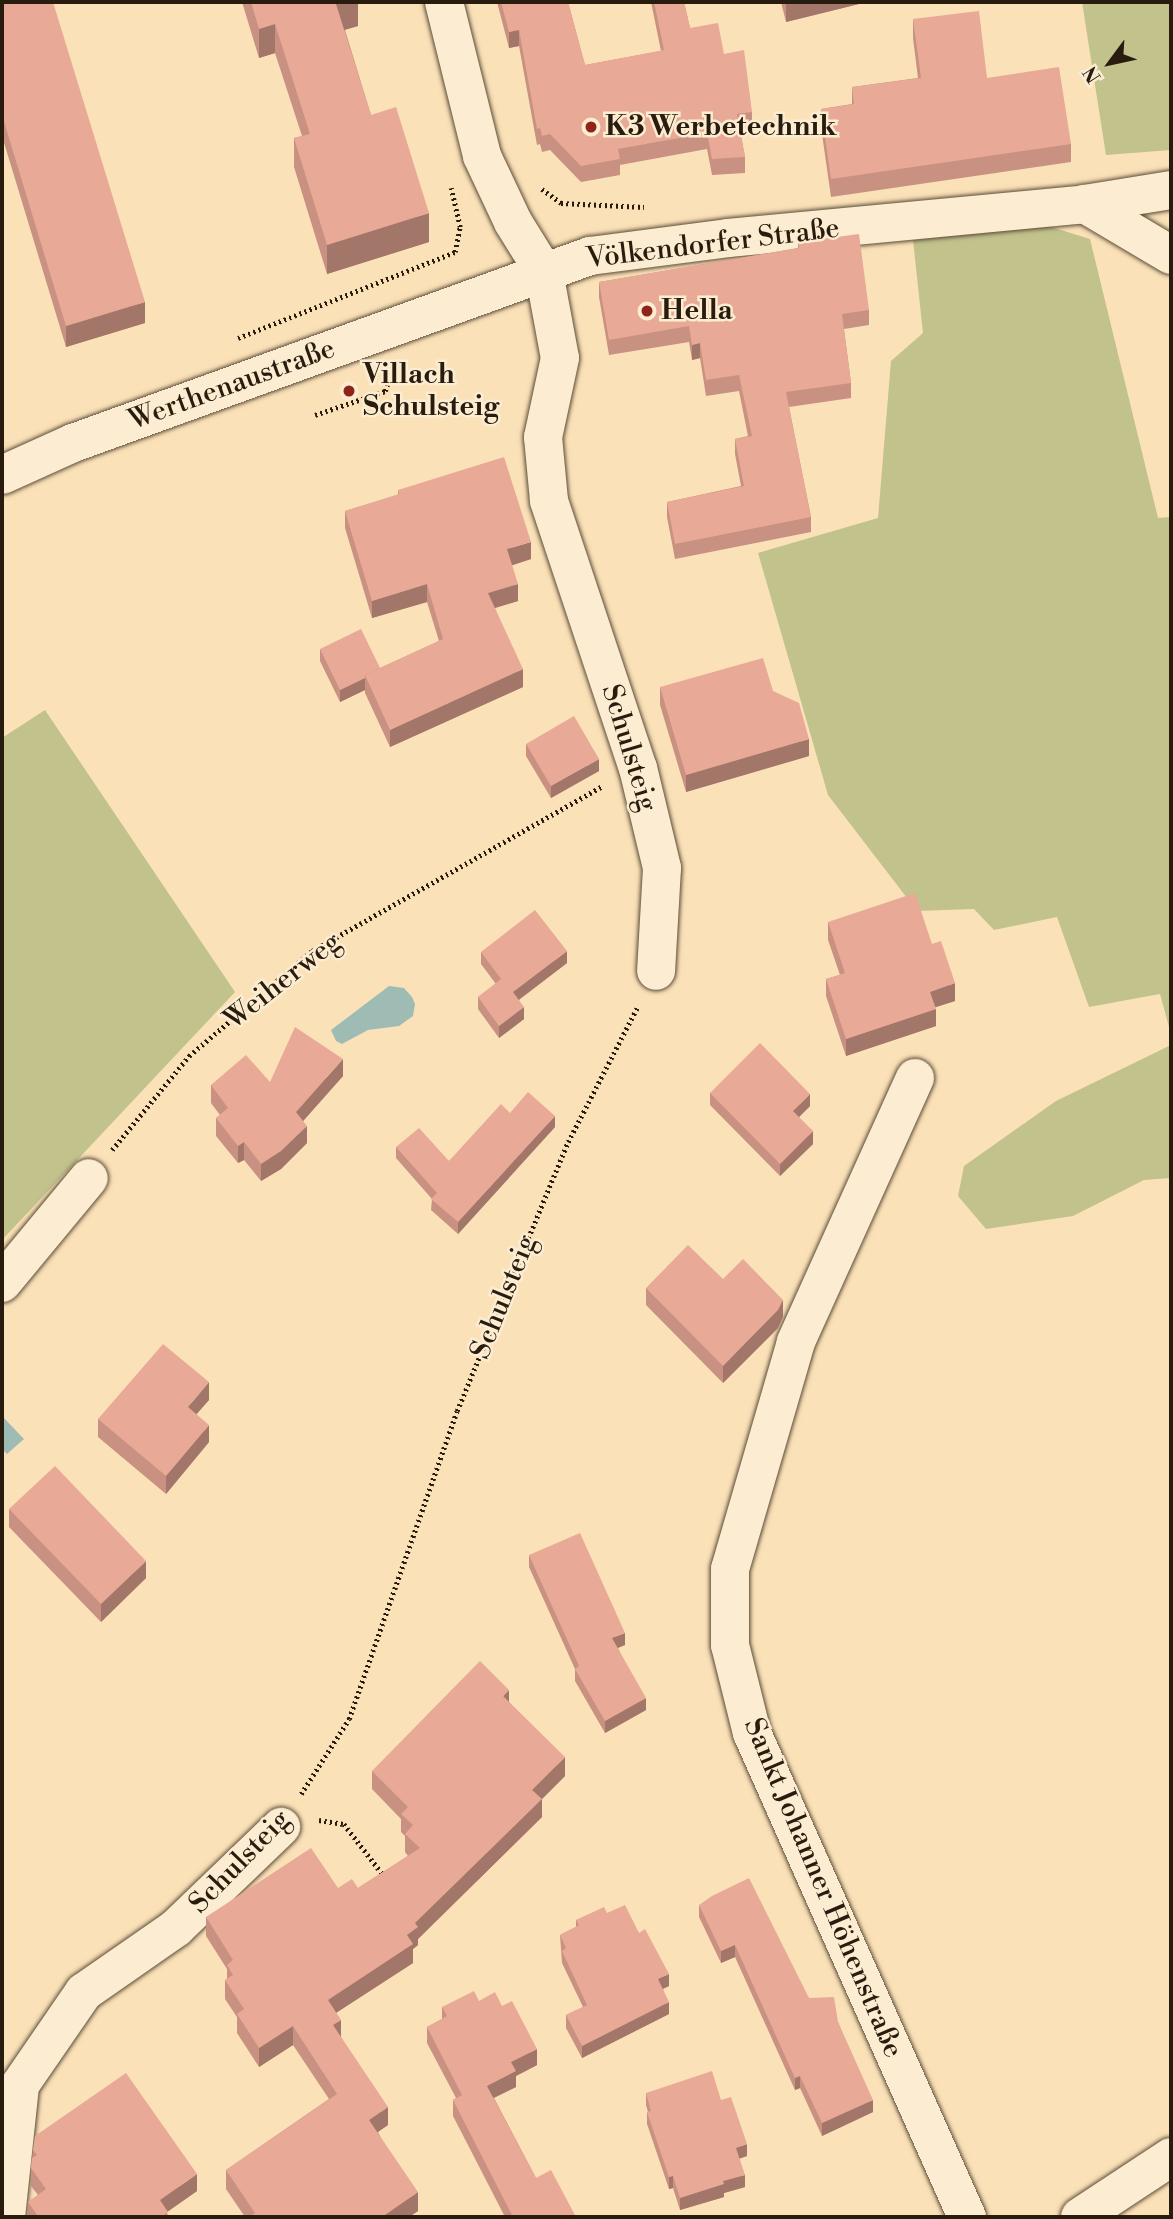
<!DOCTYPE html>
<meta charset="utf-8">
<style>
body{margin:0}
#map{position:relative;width:1173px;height:2219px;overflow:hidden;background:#fbe1b8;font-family:"Libre Bodoni",serif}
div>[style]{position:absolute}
.green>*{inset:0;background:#c2c28d}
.water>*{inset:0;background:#9fbcb4}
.path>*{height:4.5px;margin-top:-2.25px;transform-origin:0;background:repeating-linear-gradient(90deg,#271c0e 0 2px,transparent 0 5.5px)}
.roads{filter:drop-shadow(0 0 2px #5c4d38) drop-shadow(0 0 2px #5c4d38)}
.minor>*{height:38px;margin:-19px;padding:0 19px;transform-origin:19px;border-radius:19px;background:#fcecd1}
.wall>*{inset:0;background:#c89181}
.shaded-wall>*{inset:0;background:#a27669}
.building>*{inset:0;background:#e8a996}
.dots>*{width:19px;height:19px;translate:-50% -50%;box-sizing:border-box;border:4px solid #fcecd1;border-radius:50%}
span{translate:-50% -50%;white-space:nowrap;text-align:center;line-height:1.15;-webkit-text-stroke:5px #fcecd1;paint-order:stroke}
.poi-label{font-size:28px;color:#271c0e;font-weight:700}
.left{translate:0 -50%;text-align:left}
.street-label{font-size:28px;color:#271c0e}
.frame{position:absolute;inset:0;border:4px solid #271c0e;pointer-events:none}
.north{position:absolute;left:1075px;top:28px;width:70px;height:70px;-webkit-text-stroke:5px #fcecd1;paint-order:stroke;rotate:237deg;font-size:19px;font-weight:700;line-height:28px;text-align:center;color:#271c0e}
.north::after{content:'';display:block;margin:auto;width:24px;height:32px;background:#271c0e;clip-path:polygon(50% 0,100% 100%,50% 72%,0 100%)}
</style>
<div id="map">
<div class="green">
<i style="clip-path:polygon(1082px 2px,1171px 2px,1171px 150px,1106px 155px)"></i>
<i style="clip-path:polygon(1045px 225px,1090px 239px,1158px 518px,1171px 517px,1171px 1034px,1160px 994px,1089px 1007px,1057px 917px,994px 930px,974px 909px,917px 911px,828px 795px,758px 553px,878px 518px,891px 361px,923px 333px,913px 240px)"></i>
<i style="clip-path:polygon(45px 710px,235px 992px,2px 1240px,2px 738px)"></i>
<i style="clip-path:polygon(1171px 1045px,1171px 1178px,1144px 1180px,1073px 1216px,986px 1229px,958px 1196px,964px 1166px,1056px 1101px)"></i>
</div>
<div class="water">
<i style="clip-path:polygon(389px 986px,404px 988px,412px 997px,415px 1004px,413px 1016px,399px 1026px,368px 1030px,342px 1044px,336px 1041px,331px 1030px)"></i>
<i style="clip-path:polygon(2px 1416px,24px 1439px,7px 1454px,2px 1449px)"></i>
</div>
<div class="path">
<i style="left:542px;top:189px;width:24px;rotate:36deg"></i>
<i style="left:561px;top:203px;width:83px;rotate:2.8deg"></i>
<i style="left:238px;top:338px;width:233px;rotate:-21.6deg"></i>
<i style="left:455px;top:252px;width:25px;rotate:-79deg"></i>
<i style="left:460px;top:227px;width:40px;rotate:-103deg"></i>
<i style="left:315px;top:415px;width:74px;rotate:-18.9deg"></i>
<i style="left:385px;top:391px;width:23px;rotate:-70deg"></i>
<i style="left:112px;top:1150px;width:122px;rotate:-50.7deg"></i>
<i style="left:189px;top:1056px;width:162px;rotate:-40.5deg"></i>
<i style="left:312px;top:951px;width:335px;rotate:-29.6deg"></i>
<i style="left:301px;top:1794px;width:89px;rotate:-57.4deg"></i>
<i style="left:349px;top:1719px;width:326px;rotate:-70.7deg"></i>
<i style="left:457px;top:1411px;width:291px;rotate:-67.6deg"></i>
<i style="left:568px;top:1142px;width:153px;rotate:-62.8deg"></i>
<i style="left:319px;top:1820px;width:25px;rotate:9deg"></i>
<i style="left:344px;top:1824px;width:67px;rotate:52.3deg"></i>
</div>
<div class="roads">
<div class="minor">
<i style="left:444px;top:2px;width:159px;rotate:76.1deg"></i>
<i style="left:482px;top:156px;width:73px;rotate:64.8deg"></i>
<i style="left:513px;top:222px;width:59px;rotate:58.2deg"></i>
<i style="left:544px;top:272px;width:87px;rotate:79.5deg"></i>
<i style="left:560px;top:358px;width:81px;rotate:102.1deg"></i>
<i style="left:543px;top:437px;width:64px;rotate:84.6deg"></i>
<i style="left:549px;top:501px;width:281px;rotate:71.6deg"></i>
<i style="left:638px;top:768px;width:103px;rotate:76.5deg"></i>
<i style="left:662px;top:868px;width:103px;rotate:93.3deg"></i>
<i style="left:1085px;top:204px;width:100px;rotate:30.7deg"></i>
<i style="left:2px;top:475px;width:78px;rotate:-24.3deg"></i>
<i style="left:73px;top:443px;width:550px;rotate:-19.89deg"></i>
<i style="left:590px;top:256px;width:139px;rotate:-7.4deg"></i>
<i style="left:728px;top:238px;width:359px;rotate:-5.4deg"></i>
<i style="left:1085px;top:204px;width:87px;rotate:-9.2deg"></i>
<i style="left:915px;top:1078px;width:290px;rotate:114.3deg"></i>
<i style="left:796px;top:1342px;width:236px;rotate:106.2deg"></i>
<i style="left:730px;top:1569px;width:76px;rotate:90deg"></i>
<i style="left:730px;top:1645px;width:91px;rotate:76deg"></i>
<i style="left:752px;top:1733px;width:530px;rotate:66.05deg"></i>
<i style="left:2px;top:1283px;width:136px;rotate:-50.4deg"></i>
<i style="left:6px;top:2217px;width:133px;rotate:-83.9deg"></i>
<i style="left:20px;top:2085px;width:113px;rotate:-55.5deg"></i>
<i style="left:84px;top:1992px;width:112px;rotate:-34.8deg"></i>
<i style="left:176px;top:1928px;width:146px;rotate:-43.9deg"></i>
<i style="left:1080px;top:2217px;width:109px;rotate:-33.4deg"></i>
</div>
</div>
<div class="wall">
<i style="clip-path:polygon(2px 2px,145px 323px,66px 347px,2px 136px)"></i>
<i style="clip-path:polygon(242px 2px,358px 2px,358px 26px,345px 30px,371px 115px,429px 242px,327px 274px,294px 167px,294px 138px,302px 136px,275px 53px,259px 58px)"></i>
<i style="clip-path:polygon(497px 2px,568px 2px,585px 65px,661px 51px,651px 2px,684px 2px,690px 28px,724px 54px,752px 112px,752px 128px,740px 130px,745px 157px,745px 173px,712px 175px,707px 149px,620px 165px,620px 175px,581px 182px,550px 150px,542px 152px,540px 144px,537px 145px,519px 46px,509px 48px)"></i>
<i style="clip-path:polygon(781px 2px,863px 2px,863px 3px,786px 22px)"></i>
<i style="clip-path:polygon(913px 19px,1071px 144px,1071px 162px,831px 197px,821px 127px,821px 109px,852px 104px,852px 87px,918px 78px,913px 38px)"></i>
<i style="clip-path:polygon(798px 242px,869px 310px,869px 325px,844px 329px,851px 383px,851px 398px,789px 407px,811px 517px,811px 532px,675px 559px,667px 517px,667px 502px,741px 486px,735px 454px,735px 439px,748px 436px,739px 391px,706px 396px,700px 358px,692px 360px,689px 342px,609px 355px,599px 297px,599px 282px,798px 248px)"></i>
<i style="clip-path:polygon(398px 490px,531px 559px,512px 565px,518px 601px,495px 608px,523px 687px,390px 747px,365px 693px,365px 690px,340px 702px,320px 661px,320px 649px,380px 668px,439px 641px,427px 602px,372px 618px,345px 528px,345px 511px,398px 495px)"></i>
<i style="clip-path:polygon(660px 687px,773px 691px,809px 756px,686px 792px,660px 705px)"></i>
<i style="clip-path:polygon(526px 744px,599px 771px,551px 798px,526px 756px)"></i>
<i style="clip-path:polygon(828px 922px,932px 944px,955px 1001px,935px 1007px,936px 1026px,846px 1056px,826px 996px,826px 979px,840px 975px,828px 940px)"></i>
<i style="clip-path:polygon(481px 952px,567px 963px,519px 1000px,524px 1019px,499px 1038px,478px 1009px,478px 997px,496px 984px,481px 964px)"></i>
<i style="clip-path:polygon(343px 1076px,303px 1121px,307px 1143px,281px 1169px,261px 1181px,244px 1160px,238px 1163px,216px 1136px,216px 1118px,220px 1115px,211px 1103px,211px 1085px,270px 1082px)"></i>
<i style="clip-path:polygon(710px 1093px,810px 1106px,799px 1117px,813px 1144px,780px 1176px,710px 1105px)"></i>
<i style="clip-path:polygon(510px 1113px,555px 1127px,458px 1234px,431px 1210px,432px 1199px,396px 1158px,396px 1147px,449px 1161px)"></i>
<i style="clip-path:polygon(723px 1279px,783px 1317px,778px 1328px,723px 1383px,646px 1305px,646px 1288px)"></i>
<i style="clip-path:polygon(209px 1400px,196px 1414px,209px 1442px,166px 1494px,98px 1437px,98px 1419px)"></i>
<i style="clip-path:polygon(9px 1509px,146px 1578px,101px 1622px,9px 1527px)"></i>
<i style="clip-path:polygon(529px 1555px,625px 1645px,618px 1648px,646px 1710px,605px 1733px,575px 1681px,575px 1669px,529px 1567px)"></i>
<i style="clip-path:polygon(509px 1702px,565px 1776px,542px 1799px,542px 1817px,418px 1939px,418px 1945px,413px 1949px,413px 1963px,336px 2013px,341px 2037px,388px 2125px,378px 2132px,418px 2211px,409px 2217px,245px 2217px,226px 2189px,226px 2170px,329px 2099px,293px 2045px,259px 2067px,237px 2033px,237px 2017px,225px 1999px,225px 1980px,227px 1979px,227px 1969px,206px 1936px,206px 1917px,338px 1888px,358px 1888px,408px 1856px,405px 1852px,405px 1836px,401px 1832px,401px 1819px,372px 1789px,372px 1771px)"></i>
<i style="clip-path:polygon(699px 1905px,809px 1998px,838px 2022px,873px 2112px,822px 2136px,800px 2088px,795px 2090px,735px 1957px,721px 1963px,699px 1917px)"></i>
<i style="clip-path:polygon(607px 1913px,639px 1933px,669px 1986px,663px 1989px,669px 2014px,582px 2058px,566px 2028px,566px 2015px,583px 2007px,562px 1963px,560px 1935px,576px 1927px,576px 1920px)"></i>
<i style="clip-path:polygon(479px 2001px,502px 2006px,537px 2065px,516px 2076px,516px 2087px,494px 2098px,536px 2178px,576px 2217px,505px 2217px,453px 2116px,453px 2100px,456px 2098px,427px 2043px,427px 2027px,442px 2019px,442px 2007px)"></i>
<i style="clip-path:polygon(646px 2093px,721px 2100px,747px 2156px,739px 2158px,745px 2187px,724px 2193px,724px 2197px,680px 2210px,673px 2188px,669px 2189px,647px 2124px,647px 2112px,648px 2112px,646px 2105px)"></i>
<i style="clip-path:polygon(33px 2150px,197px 2191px,167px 2212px,168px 2217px,28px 2217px,28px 2202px,38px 2195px,31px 2186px,31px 2168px)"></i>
</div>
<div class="shaded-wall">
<i style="clip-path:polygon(342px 2px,358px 2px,358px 26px,336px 32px,336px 4px)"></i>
<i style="clip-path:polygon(786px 2px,863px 2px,863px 3px,786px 22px)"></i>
<i style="clip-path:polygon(275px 24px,275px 53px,259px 58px,259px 29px)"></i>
<i style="clip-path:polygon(519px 30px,519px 46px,509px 48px,509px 32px)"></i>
<i style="clip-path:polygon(429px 213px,429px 242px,327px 274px,327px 245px)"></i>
<i style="clip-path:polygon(145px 302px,145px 323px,66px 347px,66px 326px)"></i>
<i style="clip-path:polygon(700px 343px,700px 358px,692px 360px,692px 345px)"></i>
<i style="clip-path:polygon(531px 542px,531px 559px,507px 567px,507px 549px)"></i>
<i style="clip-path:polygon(427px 584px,427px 602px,372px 618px,372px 601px)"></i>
<i style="clip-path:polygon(518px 584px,518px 601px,488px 610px,488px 593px)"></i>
<i style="clip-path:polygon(523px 669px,523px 687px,390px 747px,390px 730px)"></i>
<i style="clip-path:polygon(365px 678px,365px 690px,340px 702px,340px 690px)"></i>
<i style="clip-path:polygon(809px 739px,809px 756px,686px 792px,686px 775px)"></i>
<i style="clip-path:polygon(599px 759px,599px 771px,551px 798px,551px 786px)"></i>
<i style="clip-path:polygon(567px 951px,567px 963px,513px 1004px,513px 992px)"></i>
<i style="clip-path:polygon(955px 983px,955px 1001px,930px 1009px,930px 992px)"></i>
<i style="clip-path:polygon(524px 1007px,524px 1019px,499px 1038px,499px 1026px)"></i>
<i style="clip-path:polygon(936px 1009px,936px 1026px,846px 1056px,846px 1039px)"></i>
<i style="clip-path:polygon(343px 1059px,343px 1076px,296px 1129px,296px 1112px)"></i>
<i style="clip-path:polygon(810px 1094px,810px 1106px,793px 1123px,793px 1111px)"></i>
<i style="clip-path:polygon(555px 1116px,555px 1127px,458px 1234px,458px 1222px)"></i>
<i style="clip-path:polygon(307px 1126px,307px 1143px,281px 1169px,261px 1181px,261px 1164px)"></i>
<i style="clip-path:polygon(813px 1131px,813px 1144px,780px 1176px,780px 1164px)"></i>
<i style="clip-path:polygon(244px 1142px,244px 1160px,238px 1163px,238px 1146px)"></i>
<i style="clip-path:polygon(783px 1300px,783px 1317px,778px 1328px,723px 1383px,723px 1366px)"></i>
<i style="clip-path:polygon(209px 1382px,209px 1400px,188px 1424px,188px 1407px)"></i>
<i style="clip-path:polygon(209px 1425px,209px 1442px,166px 1494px,166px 1476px)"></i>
<i style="clip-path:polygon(146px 1561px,146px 1578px,101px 1622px,101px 1604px)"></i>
<i style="clip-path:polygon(625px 1633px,625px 1645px,612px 1650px,612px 1638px)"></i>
<i style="clip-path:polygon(509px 1690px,509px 1709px,503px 1696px)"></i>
<i style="clip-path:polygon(646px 1698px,646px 1710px,605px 1733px,605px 1721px)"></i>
<i style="clip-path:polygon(565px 1757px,565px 1776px,542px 1799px,542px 1817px,418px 1939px,418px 1945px,413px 1949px,413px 1963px,328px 2018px,328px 2000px,407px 1935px,415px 1923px,532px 1790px)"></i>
<i style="clip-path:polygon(735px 1945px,735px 1957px,721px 1963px,721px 1951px)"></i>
<i style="clip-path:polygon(669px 1974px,669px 1986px,658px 1991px,658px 1979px)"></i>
<i style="clip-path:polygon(669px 2002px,669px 2014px,582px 2058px,582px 2046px)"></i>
<i style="clip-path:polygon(341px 2020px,341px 2039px,333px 2025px)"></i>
<i style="clip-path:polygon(293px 2026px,293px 2045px,259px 2067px,259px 2048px)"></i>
<i style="clip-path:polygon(537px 2049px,537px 2065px,516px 2076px,516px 2087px,487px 2101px,487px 2086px,511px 2062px)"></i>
<i style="clip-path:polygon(800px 2076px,800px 2088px,795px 2090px,795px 2078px)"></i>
<i style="clip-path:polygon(873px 2100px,873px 2112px,822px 2136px,822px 2123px)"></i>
<i style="clip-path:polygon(388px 2107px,388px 2125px,369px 2138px,369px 2120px)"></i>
<i style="clip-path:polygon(747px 2144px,747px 2156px,736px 2160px,736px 2148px)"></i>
<i style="clip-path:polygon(197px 2174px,197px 2191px,160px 2217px,160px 2200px)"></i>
<i style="clip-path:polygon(745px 2175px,745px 2187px,724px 2193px,724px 2197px,680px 2210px,680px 2198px,723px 2181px)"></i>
<i style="clip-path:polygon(673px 2176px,673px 2188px,669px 2189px,669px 2177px)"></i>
<i style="clip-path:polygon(418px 2192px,418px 2211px,409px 2217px,382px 2217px)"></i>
</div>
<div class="building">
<i style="clip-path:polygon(2px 2px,53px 2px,145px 302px,66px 326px,2px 115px)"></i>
<i style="clip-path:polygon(251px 2px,342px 2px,336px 4px,371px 115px,396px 107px,429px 213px,327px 245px,294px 138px,310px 134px,275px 24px,259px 29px)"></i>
<i style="clip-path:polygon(501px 2px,568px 2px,585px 65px,664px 50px,654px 2px,684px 2px,690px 28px,718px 23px,724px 54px,744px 50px,752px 112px,737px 114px,745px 157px,712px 159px,707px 133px,618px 149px,620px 159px,581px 166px,550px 134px,542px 136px,540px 128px,537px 129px,519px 30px,509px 32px)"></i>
<i style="clip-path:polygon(979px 11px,987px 78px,1059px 67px,1071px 144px,831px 179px,821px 109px,854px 104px,852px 87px,921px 78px,913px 19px)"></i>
<i style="clip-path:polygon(859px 234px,869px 310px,842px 314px,851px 383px,786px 392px,811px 517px,675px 544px,667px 502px,744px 486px,735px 439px,752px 436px,739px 375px,706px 380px,700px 343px,692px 345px,689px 326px,609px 340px,599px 282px,799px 248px,798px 242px)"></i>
<i style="clip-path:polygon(504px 457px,531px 542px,507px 549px,518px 584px,488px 593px,523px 669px,390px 730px,365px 675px,443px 639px,427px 584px,372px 601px,345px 511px,399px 494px,398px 490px)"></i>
<i style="clip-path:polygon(361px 629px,380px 668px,365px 675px,365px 678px,340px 690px,320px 649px)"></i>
<i style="clip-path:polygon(763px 658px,773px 691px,799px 703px,809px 739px,686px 775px,660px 687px)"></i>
<i style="clip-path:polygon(574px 716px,599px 759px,551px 786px,526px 744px)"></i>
<i style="clip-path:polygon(915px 893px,932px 944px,941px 941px,955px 983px,930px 992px,936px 1009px,846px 1039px,826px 979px,845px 973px,828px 922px)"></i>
<i style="clip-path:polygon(535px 910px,567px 951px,513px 992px,524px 1007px,499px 1026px,478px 997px,501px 979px,481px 952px)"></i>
<i style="clip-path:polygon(295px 1027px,343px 1059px,296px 1112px,307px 1126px,281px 1151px,261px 1164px,244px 1142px,238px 1146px,216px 1118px,228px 1108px,211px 1085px,246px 1055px,270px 1082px)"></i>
<i style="clip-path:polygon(760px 1043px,810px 1094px,793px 1111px,813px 1131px,780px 1164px,710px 1093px)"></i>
<i style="clip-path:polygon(528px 1092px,555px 1116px,458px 1222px,431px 1199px,437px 1193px,396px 1147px,419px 1128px,449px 1161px,501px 1104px,510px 1113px)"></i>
<i style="clip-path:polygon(688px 1245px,723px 1279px,743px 1259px,783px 1300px,778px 1310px,723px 1366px,646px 1288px)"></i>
<i style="clip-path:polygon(163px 1344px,209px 1382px,188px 1407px,209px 1425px,166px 1476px,98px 1419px)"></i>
<i style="clip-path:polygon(55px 1466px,146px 1561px,101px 1604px,9px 1509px)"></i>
<i style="clip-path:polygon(580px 1533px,625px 1633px,612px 1638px,646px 1698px,605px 1721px,575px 1669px,579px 1666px,529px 1555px)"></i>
<i style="clip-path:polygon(480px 1661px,509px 1690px,503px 1696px,565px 1757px,532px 1790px,542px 1799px,415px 1923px,418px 1927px,407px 1935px,413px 1944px,328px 2000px,341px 2020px,333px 2025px,388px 2107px,369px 2120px,418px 2192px,382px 2217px,249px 2217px,255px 2213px,226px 2170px,337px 2094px,293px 2026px,259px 2048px,237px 2014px,244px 2009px,225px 1980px,233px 1975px,227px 1965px,233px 1960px,206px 1917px,311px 1848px,338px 1888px,352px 1879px,358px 1888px,420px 1848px,405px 1834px,413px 1825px,401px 1814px,408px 1807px,372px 1771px)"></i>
<i style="clip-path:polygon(749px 1878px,809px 1998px,834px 1997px,838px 2022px,873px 2100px,822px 2123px,800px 2076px,795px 2078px,735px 1945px,721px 1951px,699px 1905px,712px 1896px)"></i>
<i style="clip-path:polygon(625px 1905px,639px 1933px,645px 1929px,669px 1974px,658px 1979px,669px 2002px,582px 2046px,566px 2015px,587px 2005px,562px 1951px,566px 1948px,560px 1935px,579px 1925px,576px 1920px,604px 1907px,607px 1913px)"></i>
<i style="clip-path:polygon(474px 1991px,479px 2001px,495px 1992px,502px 2006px,512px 2001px,537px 2049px,511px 2062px,516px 2071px,487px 2086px,536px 2178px,551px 2170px,576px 2217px,513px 2217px,453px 2100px,462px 2095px,427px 2027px,447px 2016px,442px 2007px)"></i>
<i style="clip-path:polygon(712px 2071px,721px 2100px,731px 2097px,747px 2144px,736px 2148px,745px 2175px,723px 2181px,724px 2184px,680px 2198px,673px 2176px,669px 2177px,647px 2112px,651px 2111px,646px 2093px)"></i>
<i style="clip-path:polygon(126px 2073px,197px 2174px,160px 2200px,168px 2212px,161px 2217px,34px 2217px,37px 2215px,28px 2202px,46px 2189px,31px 2168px,32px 2158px,37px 2155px,33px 2150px,35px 2136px)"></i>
</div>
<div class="dots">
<i style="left:591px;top:127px;background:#8f2418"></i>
<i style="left:647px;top:311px;background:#8f2418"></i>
<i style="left:349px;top:391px;background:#8f2418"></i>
</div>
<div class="poi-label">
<span class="left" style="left:605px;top:127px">K3 Werbetechnik</span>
<span class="left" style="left:661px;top:311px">Hella</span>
<span class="left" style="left:363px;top:391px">Villach<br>Schulsteig</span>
</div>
<div class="street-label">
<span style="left:713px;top:244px;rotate:-7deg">Völkendorfer Straße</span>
<span style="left:232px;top:385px;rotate:-20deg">Werthenaustraße</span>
<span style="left:629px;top:748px;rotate:73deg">Schulsteig</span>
<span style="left:283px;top:981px;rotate:-38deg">Weiherweg</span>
<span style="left:504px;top:1297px;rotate:-68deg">Schulsteig</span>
<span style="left:240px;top:1862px;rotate:-46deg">Schulsteig</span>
<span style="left:823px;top:1888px;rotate:67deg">Sankt Johanner Höhenstraße</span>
</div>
<div class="frame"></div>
<div class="north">N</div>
</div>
